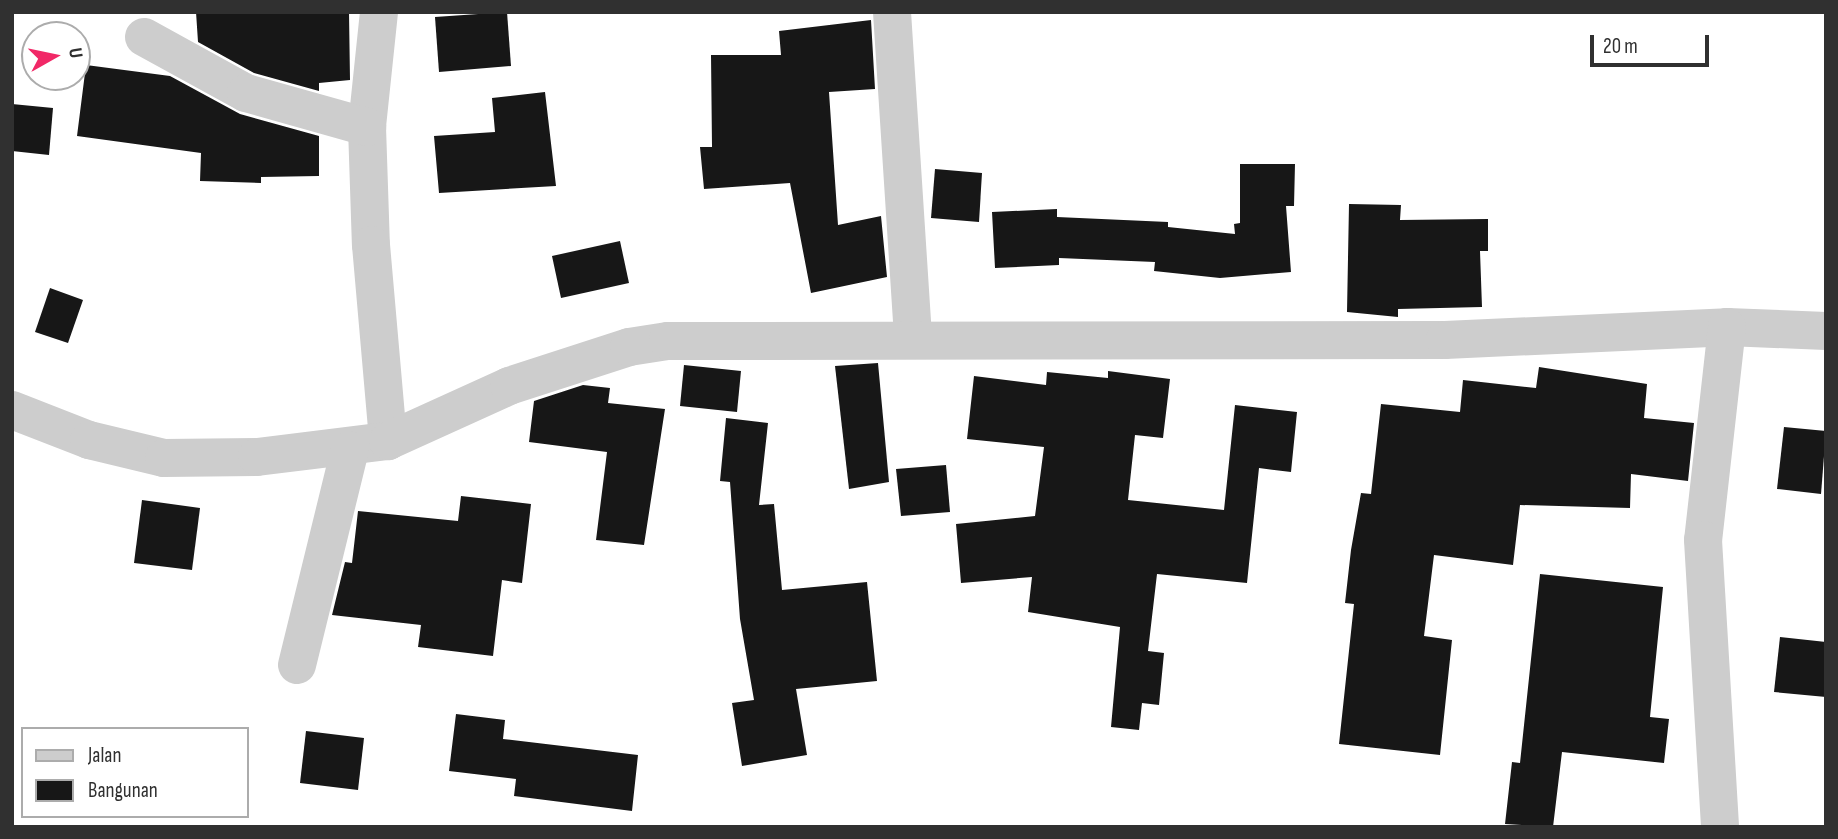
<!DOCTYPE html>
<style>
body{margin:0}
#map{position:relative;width:1838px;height:839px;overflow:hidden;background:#fff;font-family:"Sofia Sans Condensed",sans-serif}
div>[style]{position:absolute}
.building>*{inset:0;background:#171717}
.minor>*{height:38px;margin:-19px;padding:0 19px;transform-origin:19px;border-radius:19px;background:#cdcdcd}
span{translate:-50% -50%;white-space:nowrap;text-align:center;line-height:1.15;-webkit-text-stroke:7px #fff;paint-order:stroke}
.frame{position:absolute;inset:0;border:14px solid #303030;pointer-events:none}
.legend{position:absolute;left:21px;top:727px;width:228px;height:91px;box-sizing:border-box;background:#fff;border:2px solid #acacac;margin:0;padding:9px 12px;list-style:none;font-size:21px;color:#303030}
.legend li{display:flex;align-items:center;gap:14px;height:35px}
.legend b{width:35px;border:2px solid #acacac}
.north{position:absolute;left:21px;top:21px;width:70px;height:70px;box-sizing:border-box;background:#fff;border:2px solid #acacac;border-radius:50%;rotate:81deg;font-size:19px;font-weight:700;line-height:28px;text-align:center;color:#303030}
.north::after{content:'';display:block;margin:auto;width:24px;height:32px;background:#f12867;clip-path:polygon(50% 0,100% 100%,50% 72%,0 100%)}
.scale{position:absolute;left:1590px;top:35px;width:119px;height:32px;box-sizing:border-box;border:4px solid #303030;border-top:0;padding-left:9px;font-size:21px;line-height:24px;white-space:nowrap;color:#303030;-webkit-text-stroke:5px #fff;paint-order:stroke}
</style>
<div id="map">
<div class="building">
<i style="clip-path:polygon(196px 12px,349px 12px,350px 80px,319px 83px,319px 91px,254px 73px,198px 42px)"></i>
<i style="clip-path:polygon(507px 12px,511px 66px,439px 72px,435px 17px)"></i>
<i style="clip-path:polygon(871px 20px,875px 89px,829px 92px,838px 225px,881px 216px,887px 277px,811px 293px,790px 183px,704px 189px,700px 147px,712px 147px,711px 55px,781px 55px,779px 31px)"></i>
<i style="clip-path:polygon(86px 65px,170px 76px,240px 114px,319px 136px,319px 176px,261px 177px,261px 183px,200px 181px,201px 153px,77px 136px)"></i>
<i style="clip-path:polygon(545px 92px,556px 186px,439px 193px,434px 136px,495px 132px,492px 98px)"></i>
<i style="clip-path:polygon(12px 104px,53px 108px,49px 155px,12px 151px)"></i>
<i style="clip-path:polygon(1240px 164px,1295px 164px,1294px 206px,1286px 206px,1291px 272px,1220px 278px,1154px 271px,1155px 262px,1059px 258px,1059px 265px,995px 268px,992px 212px,1057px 209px,1057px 217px,1168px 222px,1168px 227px,1235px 234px,1234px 224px,1240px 223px)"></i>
<i style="clip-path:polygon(935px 169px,982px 173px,979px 222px,931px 218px)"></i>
<i style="clip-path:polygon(1349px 204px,1401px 205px,1400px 220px,1488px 219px,1488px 251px,1480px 251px,1482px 307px,1398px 309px,1398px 317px,1347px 312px)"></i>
<i style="clip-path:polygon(620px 241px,629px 283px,561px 298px,552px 256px)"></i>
<i style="clip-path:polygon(50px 288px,83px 300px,68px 343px,35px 332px)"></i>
<i style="clip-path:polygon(878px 363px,889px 482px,849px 489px,835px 366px)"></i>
<i style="clip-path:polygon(684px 365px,741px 371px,737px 412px,680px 406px)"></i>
<i style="clip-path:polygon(1539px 367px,1647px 384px,1644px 418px,1694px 423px,1688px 481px,1631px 474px,1630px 508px,1520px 505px,1513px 565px,1434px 555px,1424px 636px,1452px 640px,1440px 755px,1339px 744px,1354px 604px,1345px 603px,1351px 550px,1361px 493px,1371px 494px,1381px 404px,1460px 412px,1463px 380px,1536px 388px)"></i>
<i style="clip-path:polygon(1108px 371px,1170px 379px,1163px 438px,1135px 435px,1128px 500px,1224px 510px,1235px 405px,1297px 412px,1291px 472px,1259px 468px,1247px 583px,1157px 574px,1148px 651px,1164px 653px,1159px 705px,1142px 703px,1139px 730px,1111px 727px,1120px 627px,1028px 612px,1032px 577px,961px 583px,956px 524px,1035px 516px,1044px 447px,967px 439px,974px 376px,1046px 385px,1047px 372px,1108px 378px)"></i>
<i style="clip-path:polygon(583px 385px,610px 388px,608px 403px,665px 409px,644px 545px,596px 540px,607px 452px,529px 442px,534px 401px)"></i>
<i style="clip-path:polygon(726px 418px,768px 423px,759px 505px,774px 504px,782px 590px,867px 582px,877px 681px,796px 689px,807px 755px,742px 766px,732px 703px,754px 700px,740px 619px,730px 482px,720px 481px)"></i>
<i style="clip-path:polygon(1784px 427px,1826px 431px,1821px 494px,1777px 489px)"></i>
<i style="clip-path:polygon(946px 465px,950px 512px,901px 516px,896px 469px)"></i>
<i style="clip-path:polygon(461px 496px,531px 504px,522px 583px,502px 580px,493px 656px,418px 647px,421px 625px,332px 615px,345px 562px,352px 563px,358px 511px,458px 521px)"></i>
<i style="clip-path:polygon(142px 500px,200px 508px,192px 570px,134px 563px)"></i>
<i style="clip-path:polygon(1540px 574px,1663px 587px,1650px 717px,1669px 719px,1664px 763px,1562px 752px,1553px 827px,1505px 824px,1512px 762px,1520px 763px)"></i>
<i style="clip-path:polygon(1780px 637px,1826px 642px,1826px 697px,1774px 692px)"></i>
<i style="clip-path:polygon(456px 714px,505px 720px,503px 739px,638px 755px,632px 811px,514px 796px,516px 779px,449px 771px)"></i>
<i style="clip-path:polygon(306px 731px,364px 738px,358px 790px,300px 783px)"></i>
</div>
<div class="minor">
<i style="left:379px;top:12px;width:116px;rotate:96deg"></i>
<i style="left:367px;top:127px;width:118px;rotate:88.1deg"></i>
<i style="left:371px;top:245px;width:197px;rotate:85deg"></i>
<i style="left:892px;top:12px;width:327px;rotate:86.3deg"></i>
<i style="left:144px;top:37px;width:116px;rotate:28.8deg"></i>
<i style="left:246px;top:93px;width:126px;rotate:15.7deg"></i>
<i style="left:1727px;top:327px;width:99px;rotate:2.3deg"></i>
<i style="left:12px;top:410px;width:83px;rotate:21.3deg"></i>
<i style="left:89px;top:440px;width:77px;rotate:13.5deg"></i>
<i style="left:164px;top:458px;width:93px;rotate:-0.6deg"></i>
<i style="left:257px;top:457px;width:132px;rotate:-7deg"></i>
<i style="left:388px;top:441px;width:133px;rotate:-24.4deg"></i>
<i style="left:509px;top:386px;width:126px;rotate:-18deg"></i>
<i style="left:629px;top:347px;width:39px;rotate:-9deg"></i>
<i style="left:668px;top:341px;width:777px;rotate:-0.07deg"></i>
<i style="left:1445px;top:340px;width:282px;rotate:-2.6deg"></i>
<i style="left:1727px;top:327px;width:214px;rotate:96.4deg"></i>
<i style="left:1703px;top:540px;width:288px;rotate:86.6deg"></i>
<i style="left:297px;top:665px;width:221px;rotate:-76.2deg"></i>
</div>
<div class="frame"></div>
<ul class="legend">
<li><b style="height:9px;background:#cdcdcd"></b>Jalan</li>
<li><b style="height:19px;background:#171717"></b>Bangunan</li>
</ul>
<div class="north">U</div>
<div class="scale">20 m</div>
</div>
